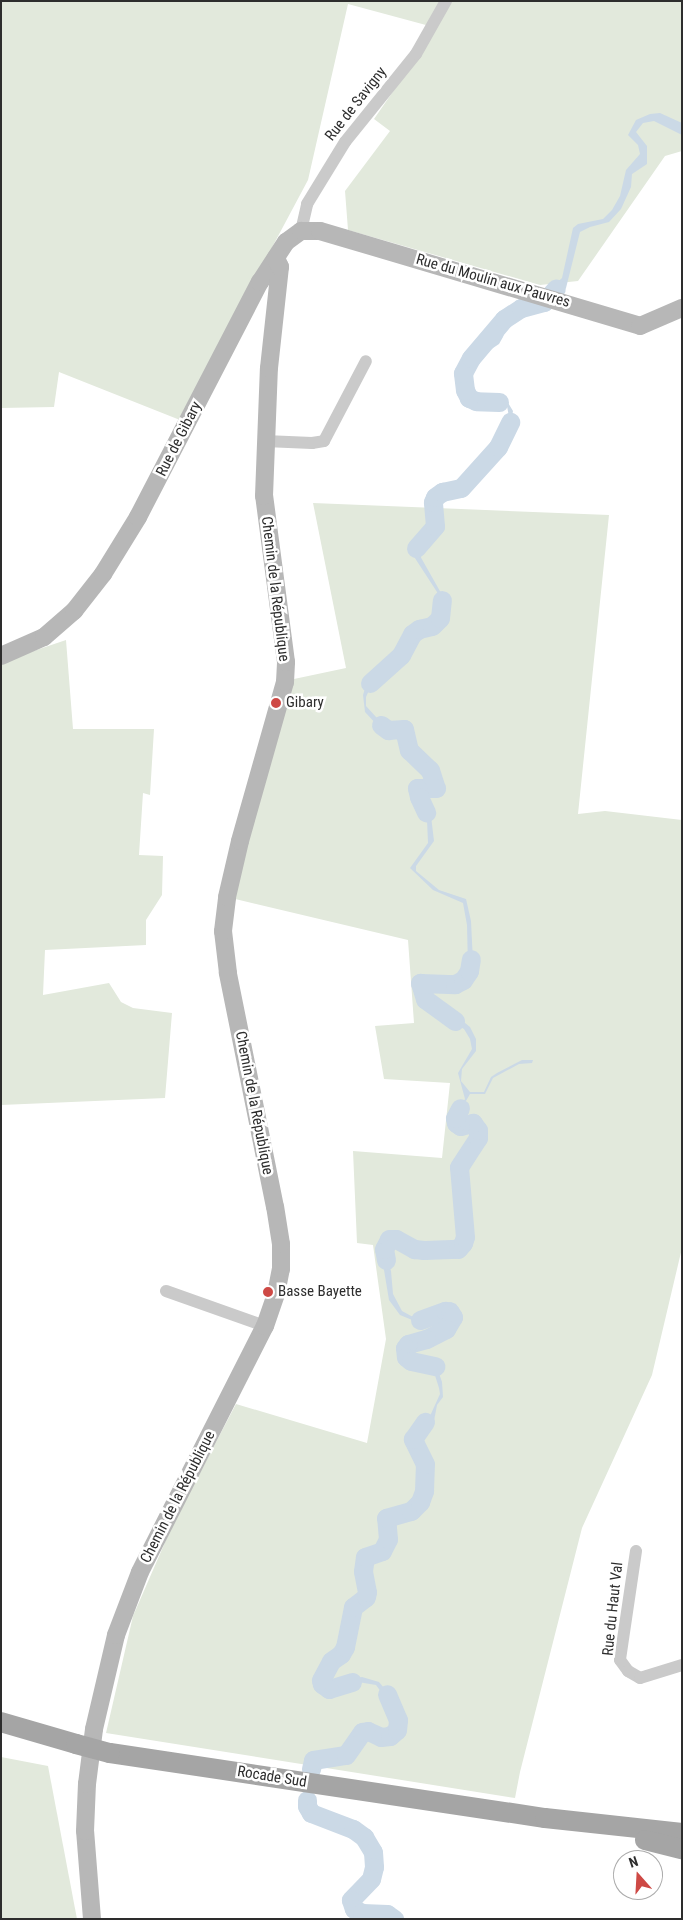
<!DOCTYPE html>
<meta charset="utf-8">
<style>
body{margin:0}
#map{position:relative;width:683px;height:1920px;overflow:hidden;background:#fff;font-family:"Roboto Condensed",sans-serif}
div>[style]{position:absolute}
.green>*{inset:0;background:#e2e9dc}
.water>*{inset:0;background:#cbd9e6}
.river>*{height:19px;margin:-9.5px;padding:0 9.5px;transform-origin:9.5px;border-radius:9.5px;background:#cbd9e6}
.street>*{height:12px;margin:-6px;padding:0 6px;transform-origin:6px;border-radius:6px;background:#cacaca}
.secondary>*{height:18px;margin:-9px;padding:0 9px;transform-origin:9px;border-radius:9px;background:#b7b7b7}
.primary>*{height:20px;margin:-10px;padding:0 10px;transform-origin:10px;border-radius:10px;background:#a5a5a5}
.primary-bridge>*{height:20px;margin:-10px;padding:0 10px;transform-origin:10px;border-radius:10px;background:#a5a5a5}
.dots>*{width:14px;height:14px;translate:-50% -50%;box-sizing:border-box;border:2px solid #fff;border-radius:50%}
span{translate:-50% -50%;white-space:nowrap;text-align:center;line-height:1.15;-webkit-text-stroke:5px #fff;paint-order:stroke}
.street-label{font-size:15px;color:#2d2d2d}
.poi-label{font-size:15px;color:#2d2d2d}
.left{translate:0 -50%;text-align:left}
.frame{position:absolute;inset:0;border:2px solid #2d2d2d;pointer-events:none}
.north{position:absolute;left:613px;top:1850px;width:50px;height:50px;box-sizing:border-box;background:#fff;border:1px solid #ababab;border-radius:50%;rotate:341deg;font-size:14px;font-weight:700;line-height:20px;text-align:center;color:#2d2d2d}
.north::after{content:'';display:block;margin:auto;width:18px;height:22px;background:#ce4945;clip-path:polygon(50% 0,100% 100%,50% 72%,0 100%)}
</style>
<div id="map">
<div class="green">
<i style="clip-path:polygon(1px 1px,682px 1px,682px 151px,665px 156px,578px 281px,540px 285px,348px 230px,345px 191px,390px 131px,374px 119px,437px 28px,348px 4px,308px 180px,180px 420px,59px 372px,54px 407px,1px 408px)"></i>
<i style="clip-path:polygon(313px 503px,609px 515px,578px 814px,605px 811px,682px 820px,682px 1248px,652px 1375px,582px 1528px,520px 1772px,515px 1798px,106px 1733px,133px 1616px,173px 1524px,236px 1404px,367px 1443px,386px 1339px,373px 1245px,357px 1243px,353px 1151px,442px 1158px,450px 1083px,384px 1079px,375px 1026px,414px 1023px,408px 940px,227px 897px,294px 679px,346px 668px)"></i>
<i style="clip-path:polygon(66px 640px,73px 729px,154px 729px,150px 795px,143px 793px,139px 855px,163px 856px,162px 895px,146px 920px,146px 945px,45px 950px,43px 995px,109px 983px,121px 1002px,133px 1008px,172px 1013px,165px 1098px,1px 1105px,1px 662px)"></i>
<i style="clip-path:polygon(1px 1757px,48px 1766px,77px 1919px,1px 1919px)"></i>
</div>
<div class="water">
<i style="clip-path:polygon(660px 113px,682px 123px,682px 135px,654px 121px,643px 123px,636px 132px,647px 146px,647px 164px,632px 174px,631px 187px,621px 209px,609px 222px,590px 227px,580px 232px,566px 288px,555px 294px,548px 291px,562px 278px,573px 228px,578px 224px,603px 219px,612px 210px,620px 196px,626px 170px,640px 154px,638px 145px,628px 135px,636px 120px,650px 114px)"></i>
<i style="clip-path:polygon(546px 301px,549px 302px,543px 310px,530px 311px,509px 318px,503px 337px,499px 344px,475px 360px,465px 393px,470px 399px,507px 401px,513px 411px,510px 427px,499px 451px,457px 496px,442px 495px,434px 502px,438px 531px,419px 551px,419px 554px,441px 593px,446px 615px,431px 632px,415px 636px,399px 665px,378px 680px,370px 688px,366px 697px,366px 706px,387px 729px,403px 727px,410px 753px,425px 762px,440px 788px,441px 793px,419px 796px,431px 816px,434px 841px,416px 866px,416px 871px,439px 890px,466px 899px,471px 921px,473px 962px,470px 979px,463px 988px,450px 992px,424px 989px,427px 1005px,459px 1018px,470px 1027px,476px 1039px,476px 1051px,462px 1069px,461px 1081px,470px 1092px,484px 1092px,491px 1077px,497px 1073px,522px 1060px,533px 1060px,532px 1063px,519px 1064px,493px 1078px,485px 1094px,470px 1094px,455px 1120px,459px 1124px,469px 1119px,474px 1120px,482px 1129px,476px 1150px,459px 1169px,467px 1241px,466px 1246px,459px 1255px,412px 1257px,390px 1244px,385px 1252px,391px 1271px,393px 1294px,402px 1311px,413px 1317px,424px 1319px,441px 1304px,451px 1302px,456px 1304px,460px 1313px,454px 1328px,443px 1337px,432px 1344px,410px 1348px,404px 1352px,407px 1361px,428px 1358px,434px 1359px,442px 1382px,443px 1397px,437px 1405px,434px 1421px,413px 1444px,428px 1456px,428px 1502px,419px 1517px,396px 1523px,387px 1522px,392px 1542px,380px 1559px,366px 1560px,364px 1578px,369px 1595px,351px 1615px,346px 1657px,332px 1664px,323px 1678px,323px 1684px,327px 1689px,346px 1680px,362px 1677px,379px 1682px,394px 1700px,400px 1717px,395px 1718px,390px 1704px,376px 1685px,358px 1682px,329px 1691px,323px 1690px,318px 1682px,327px 1662px,341px 1654px,351px 1607px,366px 1597px,360px 1581px,363px 1556px,379px 1554px,387px 1538px,383px 1519px,398px 1518px,410px 1513px,422px 1494px,424px 1476px,423px 1462px,410px 1445px,411px 1437px,430px 1416px,440px 1394px,439px 1388px,432px 1366px,407px 1362px,402px 1360px,402px 1346px,435px 1337px,449px 1328px,452px 1318px,446px 1310px,427px 1320px,417px 1322px,400px 1315px,389px 1300px,381px 1252px,384px 1243px,390px 1239px,417px 1252px,455px 1251px,461px 1245px,463px 1236px,457px 1168px,460px 1161px,473px 1146px,477px 1133px,470px 1123px,457px 1128px,451px 1122px,465px 1099px,458px 1073px,472px 1049px,470px 1039px,464px 1029px,426px 1007px,417px 984px,455px 985px,466px 975px,468px 968px,467px 925px,463px 903px,433px 890px,410px 868px,428px 843px,427px 820px,414px 790px,434px 790px,425px 770px,407px 753px,402px 730px,385px 731px,378px 726px,365px 712px,363px 695px,367px 682px,397px 660px,413px 631px,432px 627px,441px 612px,437px 592px,411px 552px,433px 528px,430px 500px,440px 493px,459px 490px,499px 446px,507px 427px,509px 417px,507px 406px,502px 402px,484px 404px,468px 401px,462px 391px,460px 374px,470px 357px,509px 314px,516px 310px,542px 306px)"></i>
</div>
<div class="river">
<i style="left:499px;top:402px;width:23px;rotate:-178deg"></i>
<i style="left:476px;top:401px;width:8px;rotate:-157deg"></i>
<i style="left:469px;top:398px;width:9px;rotate:-117deg"></i>
<i style="left:465px;top:390px;width:17px;rotate:-97deg"></i>
<i style="left:463px;top:373px;width:17px;rotate:-62deg"></i>
<i style="left:471px;top:358px;width:51px;rotate:-49.8deg"></i>
<i style="left:504px;top:319px;width:20px;rotate:-33deg"></i>
<i style="left:521px;top:308px;width:24px;rotate:-15deg"></i>
<i style="left:544px;top:302px;width:18px;rotate:-49deg"></i>
<i style="left:416px;top:548px;width:29px;rotate:-49deg"></i>
<i style="left:435px;top:526px;width:24px;rotate:-95deg"></i>
<i style="left:433px;top:502px;width:5px;rotate:-68deg"></i>
<i style="left:435px;top:497px;width:9px;rotate:-36deg"></i>
<i style="left:442px;top:492px;width:19px;rotate:-12deg"></i>
<i style="left:461px;top:488px;width:55px;rotate:-47.9deg"></i>
<i style="left:498px;top:447px;width:28px;rotate:-64deg"></i>
<i style="left:370px;top:683px;width:42px;rotate:-42.1deg"></i>
<i style="left:401px;top:655px;width:24px;rotate:-62deg"></i>
<i style="left:412px;top:634px;width:9px;rotate:-36deg"></i>
<i style="left:419px;top:629px;width:13px;rotate:-13deg"></i>
<i style="left:432px;top:626px;width:11px;rotate:-45deg"></i>
<i style="left:440px;top:618px;width:18px;rotate:-84deg"></i>
<i style="left:381px;top:725px;width:9px;rotate:36deg"></i>
<i style="left:388px;top:730px;width:16px;rotate:-4deg"></i>
<i style="left:404px;top:729px;width:22px;rotate:77deg"></i>
<i style="left:409px;top:750px;width:29px;rotate:44deg"></i>
<i style="left:430px;top:770px;width:19px;rotate:72deg"></i>
<i style="left:436px;top:788px;width:19px;rotate:180deg"></i>
<i style="left:417px;top:788px;width:9px;rotate:77deg"></i>
<i style="left:419px;top:797px;width:17px;rotate:65deg"></i>
<i style="left:455px;top:1021px;width:37px;rotate:-144deg"></i>
<i style="left:425px;top:999px;width:17px;rotate:-107deg"></i>
<i style="left:420px;top:983px;width:35px;rotate:2deg"></i>
<i style="left:455px;top:984px;width:9px;rotate:-27deg"></i>
<i style="left:463px;top:980px;width:11px;rotate:-56deg"></i>
<i style="left:469px;top:971px;width:12px;rotate:-81deg"></i>
<i style="left:386px;top:1260px;width:11px;rotate:-100deg"></i>
<i style="left:384px;top:1249px;width:11px;rotate:-63deg"></i>
<i style="left:389px;top:1239px;width:7px"></i>
<i style="left:396px;top:1239px;width:21px;rotate:29deg"></i>
<i style="left:414px;top:1249px;width:10px;rotate:6deg"></i>
<i style="left:424px;top:1250px;width:34px;rotate:-2deg"></i>
<i style="left:458px;top:1249px;width:8px;rotate:-50deg"></i>
<i style="left:463px;top:1243px;width:6px;rotate:-72deg"></i>
<i style="left:465px;top:1237px;width:70px;rotate:-94.9deg"></i>
<i style="left:459px;top:1167px;width:35px;rotate:-57deg"></i>
<i style="left:478px;top:1138px;width:8px;rotate:-90deg"></i>
<i style="left:478px;top:1130px;width:9px;rotate:-126deg"></i>
<i style="left:473px;top:1123px;width:13px;rotate:167deg"></i>
<i style="left:460px;top:1126px;width:5px;rotate:-143deg"></i>
<i style="left:456px;top:1123px;width:5px;rotate:-101deg"></i>
<i style="left:455px;top:1118px;width:11px;rotate:-63deg"></i>
<i style="left:420px;top:1320px;width:27px;rotate:-20deg"></i>
<i style="left:445px;top:1311px;width:5px;rotate:11deg"></i>
<i style="left:450px;top:1312px;width:6px;rotate:59deg"></i>
<i style="left:453px;top:1317px;width:14px;rotate:120deg"></i>
<i style="left:446px;top:1329px;width:22px;rotate:153deg"></i>
<i style="left:426px;top:1339px;width:19px;rotate:164deg"></i>
<i style="left:408px;top:1344px;width:5px;rotate:127deg"></i>
<i style="left:405px;top:1348px;width:9px;rotate:84deg"></i>
<i style="left:406px;top:1357px;width:6px;rotate:39deg"></i>
<i style="left:411px;top:1361px;width:25px;rotate:12deg"></i>
<i style="left:352px;top:1682px;width:24px;rotate:163deg"></i>
<i style="left:329px;top:1689px;width:9px;rotate:-144deg"></i>
<i style="left:322px;top:1684px;width:4px;rotate:-104deg"></i>
<i style="left:321px;top:1680px;width:21px;rotate:-62deg"></i>
<i style="left:331px;top:1661px;width:12px;rotate:-35deg"></i>
<i style="left:341px;top:1654px;width:8px;rotate:-60deg"></i>
<i style="left:345px;top:1647px;width:41px;rotate:-78.7deg"></i>
<i style="left:353px;top:1607px;width:16px;rotate:-38deg"></i>
<i style="left:366px;top:1597px;width:5px;rotate:-79deg"></i>
<i style="left:367px;top:1592px;width:21px;rotate:-101deg"></i>
<i style="left:363px;top:1571px;width:14px;rotate:-82deg"></i>
<i style="left:365px;top:1557px;width:18px;rotate:-19deg"></i>
<i style="left:382px;top:1551px;width:13px;rotate:-63deg"></i>
<i style="left:388px;top:1539px;width:21px;rotate:-95deg"></i>
<i style="left:386px;top:1518px;width:26px;rotate:-16deg"></i>
<i style="left:411px;top:1511px;width:13px;rotate:-45deg"></i>
<i style="left:420px;top:1502px;width:12px;rotate:-70deg"></i>
<i style="left:424px;top:1491px;width:27px;rotate:-88deg"></i>
<i style="left:425px;top:1464px;width:28px;rotate:-116deg"></i>
<i style="left:413px;top:1439px;width:21px;rotate:-55deg"></i>
<i style="left:311px;top:1769px;width:9px;rotate:-77deg"></i>
<i style="left:313px;top:1760px;width:33px;rotate:-9deg"></i>
<i style="left:346px;top:1755px;width:28px;rotate:-55deg"></i>
<i style="left:362px;top:1732px;width:6px;rotate:-9deg"></i>
<i style="left:368px;top:1731px;width:14px;rotate:25deg"></i>
<i style="left:381px;top:1737px;width:9px;rotate:-6deg"></i>
<i style="left:390px;top:1736px;width:9px;rotate:-41deg"></i>
<i style="left:397px;top:1730px;width:10px;rotate:-84deg"></i>
<i style="left:398px;top:1720px;width:28px;rotate:-113deg"></i>
<i style="left:307px;top:1800px;width:6px;rotate:90deg"></i>
<i style="left:307px;top:1806px;width:8px;rotate:60deg"></i>
<i style="left:311px;top:1813px;width:45px;rotate:20.9deg"></i>
<i style="left:353px;top:1829px;width:14px;rotate:36deg"></i>
<i style="left:364px;top:1837px;width:17px;rotate:59deg"></i>
<i style="left:373px;top:1852px;width:15px;rotate:86deg"></i>
<i style="left:374px;top:1867px;width:12px;rotate:104deg"></i>
<i style="left:371px;top:1879px;width:29px;rotate:134deg"></i>
<i style="left:351px;top:1900px;width:9px;rotate:72deg"></i>
<i style="left:354px;top:1909px;width:9px;rotate:27deg"></i>
<i style="left:362px;top:1913px;width:25px;rotate:2deg"></i>
<i style="left:387px;top:1914px;width:9px;rotate:36deg"></i>
</div>
<div class="street">
<i style="left:301px;top:231px;width:28px;rotate:-77deg"></i>
<i style="left:307px;top:204px;width:73px;rotate:-58.5deg"></i>
<i style="left:345px;top:142px;width:113px;rotate:-51.1deg"></i>
<i style="left:416px;top:54px;width:61px;rotate:-60.5deg"></i>
<i style="left:265px;top:441px;width:47px;rotate:2.4deg"></i>
<i style="left:312px;top:443px;width:12px;rotate:-9deg"></i>
<i style="left:324px;top:441px;width:90px;rotate:-62.3deg"></i>
<i style="left:166px;top:1291px;width:105px;rotate:19.5deg"></i>
<i style="left:636px;top:1551px;width:110px;rotate:98.4deg"></i>
<i style="left:620px;top:1660px;width:14px;rotate:54deg"></i>
<i style="left:628px;top:1671px;width:14px;rotate:30deg"></i>
<i style="left:640px;top:1678px;width:44px;rotate:-17.2deg"></i>
</div>
<div class="secondary">
<i style="left:1px;top:656px;width:47px;rotate:-23.8deg"></i>
<i style="left:44px;top:637px;width:40px;rotate:-41deg"></i>
<i style="left:74px;top:611px;width:47px;rotate:-51.9deg"></i>
<i style="left:103px;top:574px;width:67px;rotate:-58.4deg"></i>
<i style="left:138px;top:517px;width:265px;rotate:-62.6deg"></i>
<i style="left:260px;top:282px;width:48px;rotate:-57deg"></i>
<i style="left:286px;top:242px;width:19px;rotate:-36deg"></i>
<i style="left:301px;top:231px;width:19px"></i>
<i style="left:320px;top:231px;width:334px;rotate:16.5deg"></i>
<i style="left:640px;top:326px;width:46px;rotate:-23.2deg"></i>
<i style="left:92px;top:1919px;width:88px;rotate:-94.5deg"></i>
<i style="left:85px;top:1831px;width:47px;rotate:-87.6deg"></i>
<i style="left:87px;top:1784px;width:55px;rotate:-82.7deg"></i>
<i style="left:94px;top:1729px;width:97px;rotate:-76.8deg"></i>
<i style="left:116px;top:1635px;width:67px;rotate:-69.1deg"></i>
<i style="left:140px;top:1572px;width:276px;rotate:-63.1deg"></i>
<i style="left:265px;top:1326px;width:34px;rotate:-71deg"></i>
<i style="left:276px;top:1294px;width:25px;rotate:-79deg"></i>
<i style="left:281px;top:1269px;width:25px;rotate:-90deg"></i>
<i style="left:281px;top:1244px;width:37px;rotate:-99deg"></i>
<i style="left:275px;top:1207px;width:239px;rotate:-101.4deg"></i>
<i style="left:228px;top:973px;width:42px;rotate:-96.8deg"></i>
<i style="left:223px;top:931px;width:34px;rotate:-83deg"></i>
<i style="left:227px;top:897px;width:57px;rotate:-76.9deg"></i>
<i style="left:240px;top:841px;width:165px;rotate:-74.2deg"></i>
<i style="left:285px;top:682px;width:20px;rotate:-87deg"></i>
<i style="left:286px;top:662px;width:167px;rotate:-97.5deg"></i>
<i style="left:264px;top:496px;width:128px;rotate:-87.8deg"></i>
<i style="left:269px;top:368px;width:102px;rotate:-83.8deg"></i>
<i style="left:280px;top:267px;width:10px;rotate:-114deg"></i>
</div>
<div class="primary">
<i style="left:1px;top:1722px;width:78px;rotate:16.3deg"></i>
<i style="left:110px;top:1753px;width:440px;rotate:8.5deg"></i>
<i style="left:545px;top:1818px;width:138px;rotate:6.2deg"></i>
<i style="left:645px;top:1840px;width:38px;rotate:14deg"></i>
</div>
<div class="primary-bridge">
<i style="left:76px;top:1744px;width:35px;rotate:15deg"></i>
</div>
<div class="dots">
<i style="left:276px;top:703px;background:#ce4945"></i>
<i style="left:268px;top:1292px;background:#ce4945"></i>
</div>
<div class="street-label">
<span style="left:356px;top:104px;rotate:-52deg">Rue de Savigny</span>
<span style="left:493px;top:281px;rotate:16deg">Rue du Moulin aux Pauvres</span>
<span style="left:179px;top:439px;rotate:-63deg">Rue de Gibary</span>
<span style="left:275px;top:589px;rotate:83deg">Chemin de la République</span>
<span style="left:254px;top:1103px;rotate:79deg">Chemin de la République</span>
<span style="left:178px;top:1497px;rotate:-63deg">Chemin de la République</span>
<span style="left:613px;top:1609px;rotate:-84deg">Rue du Haut Val</span>
<span style="left:272px;top:1777px;rotate:9deg">Rocade Sud</span>
</div>
<div class="poi-label">
<span class="left" style="left:286px;top:703px">Gibary</span>
<span class="left" style="left:278px;top:1292px">Basse Bayette</span>
</div>
<div class="frame"></div>
<div class="north">N</div>
</div>
